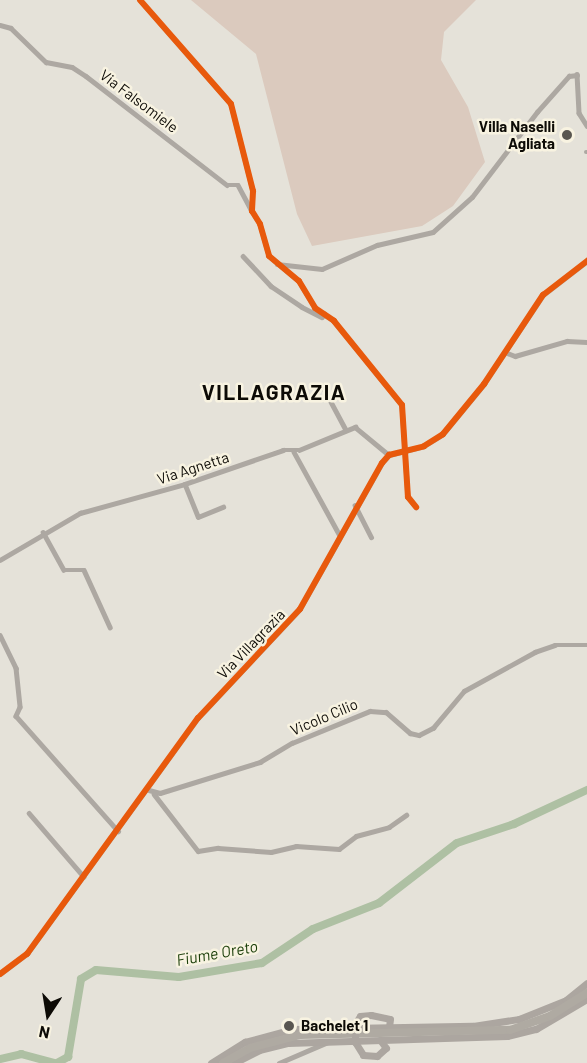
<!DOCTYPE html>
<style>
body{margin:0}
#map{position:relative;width:587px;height:1063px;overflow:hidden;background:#e5e2d9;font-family:Barlow,sans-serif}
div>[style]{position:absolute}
.green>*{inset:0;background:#dbcabe}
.river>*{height:8px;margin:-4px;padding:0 4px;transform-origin:4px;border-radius:4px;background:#aec0a3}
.street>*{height:4.5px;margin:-2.25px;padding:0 2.25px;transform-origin:2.25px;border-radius:2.25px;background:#ada8a2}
.secondary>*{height:7px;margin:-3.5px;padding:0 3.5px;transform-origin:3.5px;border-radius:3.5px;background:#aca6a0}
.primary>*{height:8px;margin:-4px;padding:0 4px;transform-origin:4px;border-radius:4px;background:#afaaa2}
.secondary-bridge>*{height:7px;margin:-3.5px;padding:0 3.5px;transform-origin:3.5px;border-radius:3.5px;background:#aca6a0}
.cycleway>*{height:6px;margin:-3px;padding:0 3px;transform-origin:3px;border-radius:3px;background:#e8590c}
.dots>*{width:16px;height:16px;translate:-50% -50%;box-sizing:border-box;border:3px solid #f8f3e1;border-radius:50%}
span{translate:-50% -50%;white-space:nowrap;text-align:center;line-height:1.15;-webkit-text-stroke:5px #f8f3e1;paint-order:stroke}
.street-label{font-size:15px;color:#0d0b06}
.poi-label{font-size:15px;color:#0d0b06;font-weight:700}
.right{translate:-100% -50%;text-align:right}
.left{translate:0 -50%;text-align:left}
.water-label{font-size:16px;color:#193d07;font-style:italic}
.district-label{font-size:21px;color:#0d0b06;font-weight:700;letter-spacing:1.5px}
.north{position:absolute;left:18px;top:985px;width:60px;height:60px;-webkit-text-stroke:4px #f8f3e1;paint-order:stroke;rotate:192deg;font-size:16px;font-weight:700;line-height:24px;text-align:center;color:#0d0b06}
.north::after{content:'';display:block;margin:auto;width:21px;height:27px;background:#0d0b06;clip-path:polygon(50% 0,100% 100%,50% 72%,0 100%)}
</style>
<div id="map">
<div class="green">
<i style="clip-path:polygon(191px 0,476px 0,444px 32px,441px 60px,468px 107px,485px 162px,453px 206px,422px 226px,312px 246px,297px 214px,256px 54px)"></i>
</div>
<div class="river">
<i style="left:0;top:1059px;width:22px;rotate:-13deg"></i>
<i style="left:21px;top:1054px;width:35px;rotate:15deg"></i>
<i style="left:57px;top:1063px;width:13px;rotate:-29deg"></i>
<i style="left:68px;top:1057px;width:79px;rotate:-80.5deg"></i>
<i style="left:81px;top:979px;width:17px;rotate:-31deg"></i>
<i style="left:96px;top:970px;width:83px;rotate:4.8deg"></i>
<i style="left:179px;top:977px;width:84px;rotate:-9.6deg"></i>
<i style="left:262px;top:963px;width:61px;rotate:-33.7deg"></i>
<i style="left:313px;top:929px;width:71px;rotate:-21.5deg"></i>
<i style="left:379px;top:903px;width:98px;rotate:-37.6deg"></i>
<i style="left:457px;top:843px;width:60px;rotate:-18.4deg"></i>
<i style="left:514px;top:824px;width:81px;rotate:-25deg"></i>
</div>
<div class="street">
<i style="left:140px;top:0;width:138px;rotate:48.8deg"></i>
<i style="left:231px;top:104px;width:90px;rotate:75.8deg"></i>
<i style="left:253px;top:191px;width:20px;rotate:93deg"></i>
<i style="left:252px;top:211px;width:15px;rotate:58deg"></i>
<i style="left:260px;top:224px;width:33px;rotate:74deg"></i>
<i style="left:269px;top:256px;width:39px;rotate:40deg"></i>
<i style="left:299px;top:281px;width:31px;rotate:59deg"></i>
<i style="left:315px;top:308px;width:23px;rotate:34deg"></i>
<i style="left:334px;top:321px;width:108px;rotate:51deg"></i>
<i style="left:402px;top:405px;width:92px;rotate:86.3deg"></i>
<i style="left:408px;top:497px;width:13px;rotate:51deg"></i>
<i style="left:0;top:25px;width:11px;rotate:15deg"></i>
<i style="left:11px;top:28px;width:49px;rotate:44.2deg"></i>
<i style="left:46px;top:62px;width:26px;rotate:11deg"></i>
<i style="left:72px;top:67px;width:17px;rotate:33deg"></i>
<i style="left:86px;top:76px;width:178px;rotate:37.7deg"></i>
<i style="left:227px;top:185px;width:11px"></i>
<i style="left:238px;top:185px;width:30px;rotate:62deg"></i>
<i style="left:577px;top:74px;width:39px;rotate:87deg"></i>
<i style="left:579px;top:113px;width:15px;rotate:58deg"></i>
<i style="left:586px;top:152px;width:1px"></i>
<i style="left:243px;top:256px;width:41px;rotate:47deg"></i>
<i style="left:271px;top:286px;width:37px;rotate:34deg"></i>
<i style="left:302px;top:307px;width:22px;rotate:27deg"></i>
<i style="left:322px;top:317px;width:4px;rotate:-56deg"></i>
<i style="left:277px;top:264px;width:45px;rotate:6.3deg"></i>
<i style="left:322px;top:269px;width:60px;rotate:-23.6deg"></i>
<i style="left:377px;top:245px;width:57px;rotate:-13.1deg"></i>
<i style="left:433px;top:232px;width:52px;rotate:-41.9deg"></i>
<i style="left:472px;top:197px;width:107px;rotate:-52.6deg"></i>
<i style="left:537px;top:112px;width:48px;rotate:-48.4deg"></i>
<i style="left:569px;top:76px;width:8px;rotate:-7deg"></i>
<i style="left:505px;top:352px;width:11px;rotate:22deg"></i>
<i style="left:515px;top:356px;width:54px;rotate:-16.1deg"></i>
<i style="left:567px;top:341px;width:20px;rotate:3deg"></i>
<i style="left:322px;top:385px;width:51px;rotate:61.9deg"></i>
<i style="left:294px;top:452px;width:94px;rotate:61.2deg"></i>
<i style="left:185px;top:484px;width:35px;rotate:68deg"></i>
<i style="left:198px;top:517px;width:27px;rotate:-22deg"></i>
<i style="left:355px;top:505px;width:36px;rotate:63deg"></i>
<i style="left:43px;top:532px;width:43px;rotate:61.1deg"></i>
<i style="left:64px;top:570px;width:20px"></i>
<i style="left:84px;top:570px;width:63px;rotate:65.5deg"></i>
<i style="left:0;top:560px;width:93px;rotate:-30.4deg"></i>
<i style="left:80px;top:513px;width:109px;rotate:-15.4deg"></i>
<i style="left:185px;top:484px;width:104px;rotate:-19.1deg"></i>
<i style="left:283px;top:450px;width:16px"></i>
<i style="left:299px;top:450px;width:61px;rotate:-22.3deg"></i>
<i style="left:355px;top:427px;width:44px;rotate:39.5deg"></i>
<i style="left:0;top:635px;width:37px;rotate:64deg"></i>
<i style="left:16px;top:668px;width:39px;rotate:84deg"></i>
<i style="left:20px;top:707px;width:10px;rotate:114deg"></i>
<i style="left:16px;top:716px;width:154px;rotate:48.4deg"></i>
<i style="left:149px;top:790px;width:11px;rotate:15deg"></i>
<i style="left:160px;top:793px;width:105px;rotate:-17.2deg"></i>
<i style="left:260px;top:762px;width:37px;rotate:-31deg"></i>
<i style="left:292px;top:743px;width:84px;rotate:-22.3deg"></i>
<i style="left:370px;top:711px;width:16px;rotate:4deg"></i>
<i style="left:386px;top:712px;width:32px;rotate:41deg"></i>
<i style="left:410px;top:733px;width:9px;rotate:13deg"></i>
<i style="left:419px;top:735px;width:16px;rotate:-27deg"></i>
<i style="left:433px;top:728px;width:48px;rotate:-50deg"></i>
<i style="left:464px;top:691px;width:81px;rotate:-28.8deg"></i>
<i style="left:535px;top:652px;width:21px;rotate:-19deg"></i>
<i style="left:555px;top:645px;width:32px"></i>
<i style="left:154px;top:794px;width:72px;rotate:52.3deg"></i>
<i style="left:198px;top:851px;width:20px;rotate:-9deg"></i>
<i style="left:218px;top:848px;width:53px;rotate:4.3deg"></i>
<i style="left:271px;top:852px;width:26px;rotate:-13deg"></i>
<i style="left:296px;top:846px;width:43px;rotate:4deg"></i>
<i style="left:339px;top:849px;width:21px;rotate:-37deg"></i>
<i style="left:356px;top:836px;width:34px;rotate:-15deg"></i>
<i style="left:389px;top:827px;width:21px;rotate:-35deg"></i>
<i style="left:29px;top:813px;width:84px;rotate:49.3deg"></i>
<i style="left:0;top:974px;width:34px;rotate:-37deg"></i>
<i style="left:27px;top:954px;width:291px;rotate:-54.1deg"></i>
<i style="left:198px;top:718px;width:149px;rotate:-46.9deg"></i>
<i style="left:300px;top:609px;width:167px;rotate:-60.7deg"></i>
<i style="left:382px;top:463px;width:11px;rotate:-49deg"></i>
<i style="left:389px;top:455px;width:36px;rotate:-14deg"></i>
<i style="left:424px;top:446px;width:22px;rotate:-32deg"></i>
<i style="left:443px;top:434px;width:65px;rotate:-50.6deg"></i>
<i style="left:484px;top:384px;width:107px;rotate:-56.5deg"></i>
<i style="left:543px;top:295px;width:56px;rotate:-37.7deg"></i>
<i style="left:279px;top:1063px;width:53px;rotate:-23.2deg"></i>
</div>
<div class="secondary">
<i style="left:355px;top:1024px;width:9px;rotate:-58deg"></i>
<i style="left:360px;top:1016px;width:11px;rotate:-5deg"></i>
<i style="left:371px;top:1015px;width:19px;rotate:12deg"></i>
<i style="left:390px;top:1019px;width:8px;rotate:97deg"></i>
<i style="left:355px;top:1042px;width:15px;rotate:58deg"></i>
<i style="left:363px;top:1055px;width:14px;rotate:4deg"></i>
<i style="left:377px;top:1056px;width:12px;rotate:-42deg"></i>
<i style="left:386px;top:1048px;width:10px;rotate:-127deg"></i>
<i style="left:211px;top:1063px;width:40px;rotate:-32deg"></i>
<i style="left:245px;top:1042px;width:50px;rotate:-15.2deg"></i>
<i style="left:293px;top:1029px;width:180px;rotate:-1deg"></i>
<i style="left:473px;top:1026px;width:47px;rotate:-8.7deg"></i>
<i style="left:519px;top:1019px;width:51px;rotate:-22deg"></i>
<i style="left:566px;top:1000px;width:27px;rotate:-39deg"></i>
<i style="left:234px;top:1063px;width:28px;rotate:-27deg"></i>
<i style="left:259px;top:1050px;width:30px;rotate:-14deg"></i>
<i style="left:288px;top:1043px;width:219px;rotate:-1.8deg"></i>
<i style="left:507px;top:1036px;width:30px;rotate:-14deg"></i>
<i style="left:536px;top:1029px;width:59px;rotate:-30.5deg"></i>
</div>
<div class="primary">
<i style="left:223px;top:1063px;width:31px;rotate:-29deg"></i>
<i style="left:250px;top:1048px;width:52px;rotate:-14.6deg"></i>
<i style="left:300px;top:1035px;width:210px;rotate:-1.4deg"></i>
<i style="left:510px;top:1030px;width:42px;rotate:-19.3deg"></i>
<i style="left:550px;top:1016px;width:44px;rotate:-31.9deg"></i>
</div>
<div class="secondary-bridge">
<i style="left:355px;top:1042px;width:18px;rotate:-90deg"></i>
</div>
<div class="cycleway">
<i style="left:140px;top:0;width:138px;rotate:48.8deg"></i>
<i style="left:231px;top:104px;width:90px;rotate:75.8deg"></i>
<i style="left:253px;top:191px;width:20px;rotate:93deg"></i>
<i style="left:252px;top:211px;width:15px;rotate:58deg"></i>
<i style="left:260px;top:224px;width:33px;rotate:74deg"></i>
<i style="left:269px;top:256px;width:39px;rotate:40deg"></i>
<i style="left:299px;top:281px;width:31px;rotate:59deg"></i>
<i style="left:315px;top:308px;width:23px;rotate:34deg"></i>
<i style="left:334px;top:321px;width:108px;rotate:51deg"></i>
<i style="left:402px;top:405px;width:92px;rotate:86.3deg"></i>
<i style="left:408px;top:497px;width:13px;rotate:51deg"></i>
<i style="left:0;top:974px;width:34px;rotate:-37deg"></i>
<i style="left:27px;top:954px;width:291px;rotate:-54.1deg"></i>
<i style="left:198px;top:718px;width:149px;rotate:-46.9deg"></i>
<i style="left:300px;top:609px;width:167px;rotate:-60.7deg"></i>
<i style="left:382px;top:463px;width:11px;rotate:-49deg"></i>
<i style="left:389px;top:455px;width:36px;rotate:-14deg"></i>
<i style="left:424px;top:446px;width:22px;rotate:-32deg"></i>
<i style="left:443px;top:434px;width:65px;rotate:-50.6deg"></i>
<i style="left:484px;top:384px;width:107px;rotate:-56.5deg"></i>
<i style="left:543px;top:295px;width:56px;rotate:-37.7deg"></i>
</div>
<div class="dots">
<i style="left:567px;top:135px;background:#595650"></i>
<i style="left:289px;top:1026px;background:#595650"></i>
</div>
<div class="street-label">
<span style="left:139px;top:101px;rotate:37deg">Via Falsomiele</span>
<span style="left:193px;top:468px;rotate:-18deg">Via Agnetta</span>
<span style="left:251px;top:644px;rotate:-46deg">Via Villagrazia</span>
<span style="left:324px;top:717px;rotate:-23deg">Vicolo Cilio</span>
</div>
<div class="poi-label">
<span class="right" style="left:555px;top:135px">Villa Naselli<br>Agliata</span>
<span class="left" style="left:301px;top:1026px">Bachelet 1</span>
</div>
<div class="water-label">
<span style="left:217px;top:953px;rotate:-10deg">Fiume Oreto</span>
</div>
<div class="district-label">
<span style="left:274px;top:392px">VILLAGRAZIA</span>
</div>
<div class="north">N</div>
</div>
